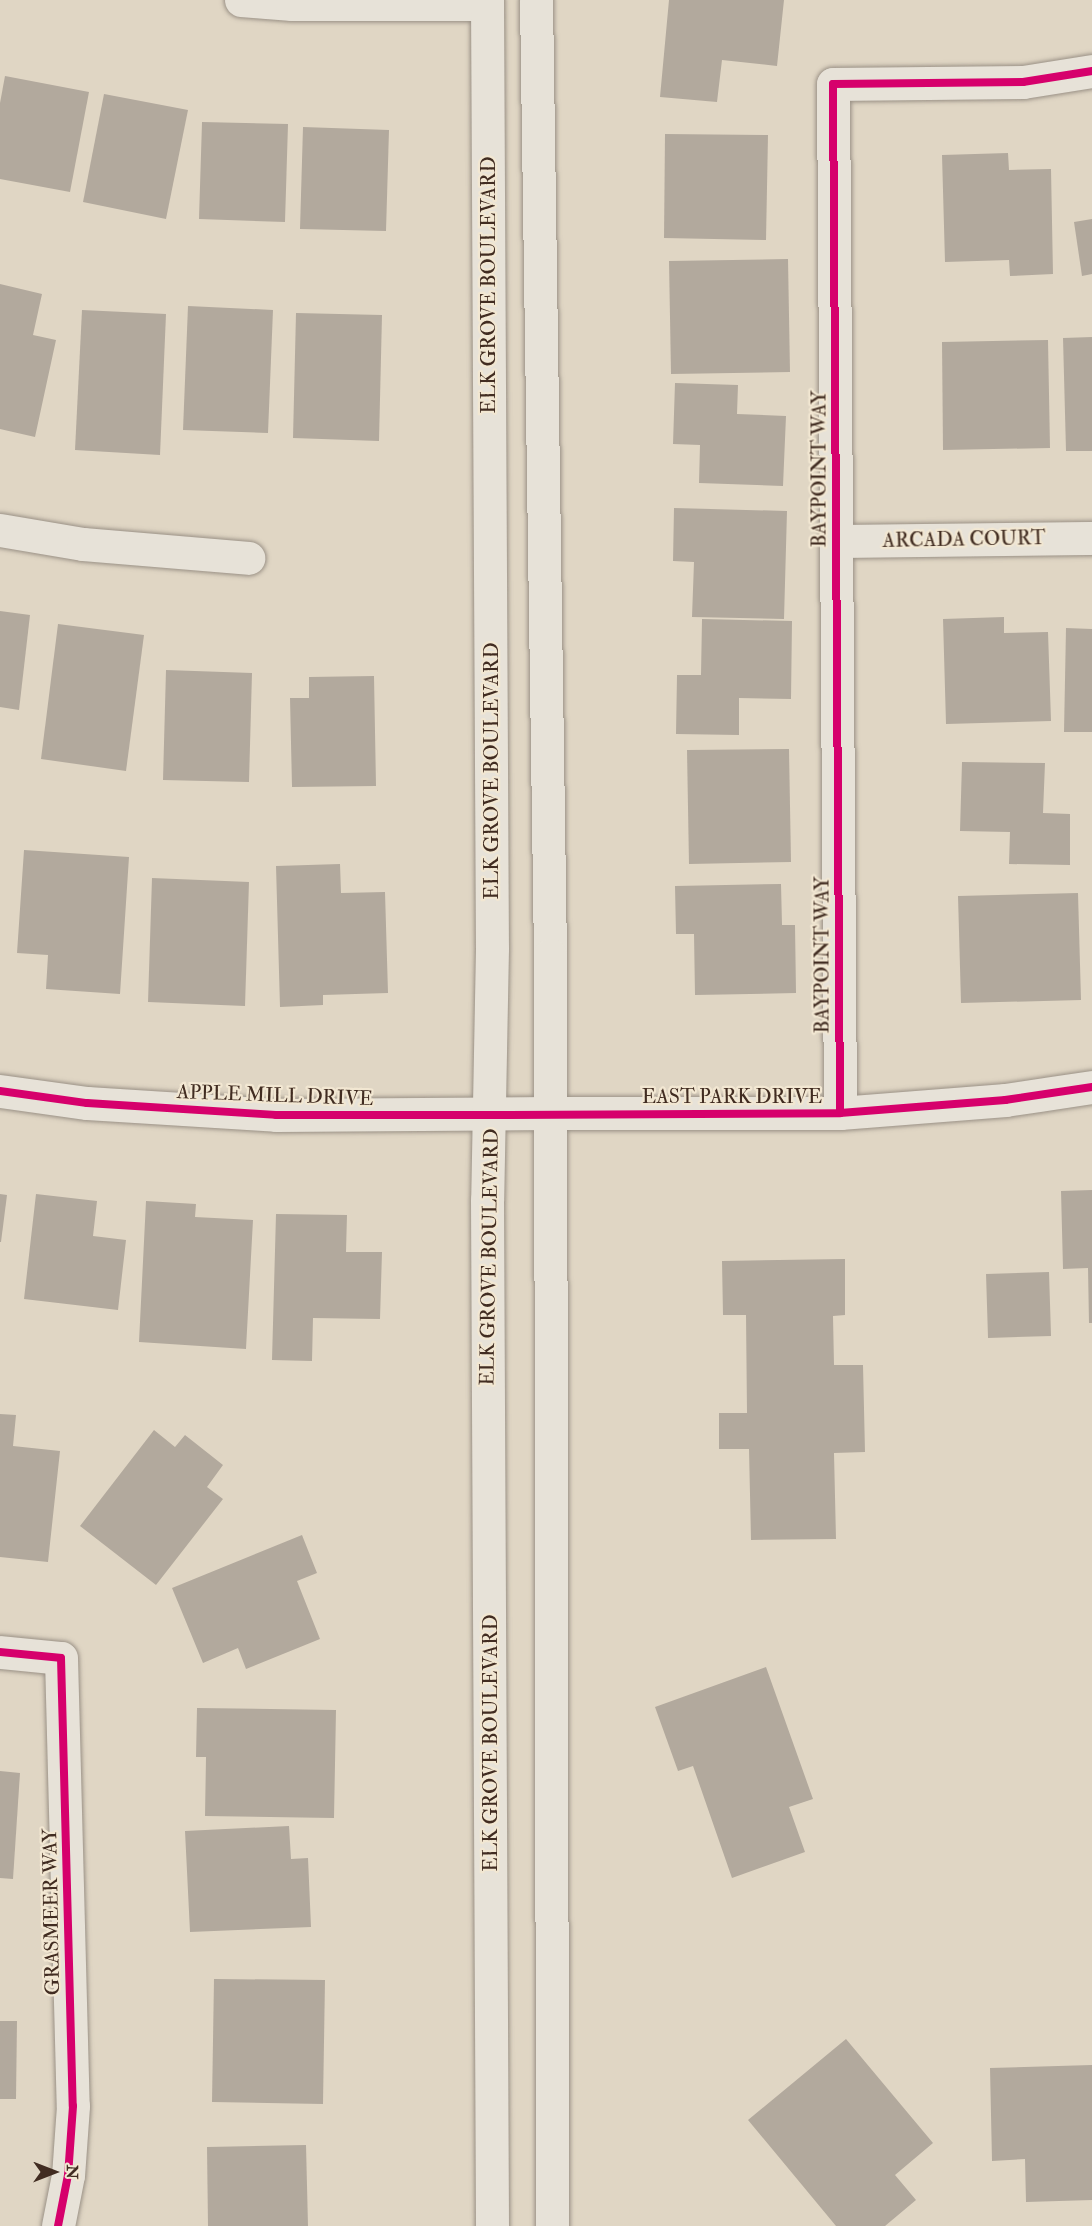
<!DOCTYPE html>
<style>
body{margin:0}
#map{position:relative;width:1092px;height:2226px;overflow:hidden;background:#e0d6c4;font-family:"IM FELL Double Pica",serif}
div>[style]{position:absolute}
.building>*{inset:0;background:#b2a99d}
.roads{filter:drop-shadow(0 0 2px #9a9186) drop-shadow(0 0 2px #9a9186)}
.minor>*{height:33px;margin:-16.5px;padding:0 16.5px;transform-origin:16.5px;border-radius:16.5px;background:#e7e2d8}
.tertiary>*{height:33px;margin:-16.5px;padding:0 16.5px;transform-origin:16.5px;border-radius:16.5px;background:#e7e2d8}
.secondary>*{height:33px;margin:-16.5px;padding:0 16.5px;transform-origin:16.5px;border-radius:16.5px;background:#e7e2d8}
.cycleway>*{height:8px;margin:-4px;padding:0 4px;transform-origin:4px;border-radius:4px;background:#d6006c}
span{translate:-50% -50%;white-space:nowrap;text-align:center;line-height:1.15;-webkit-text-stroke:4.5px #f2e7d2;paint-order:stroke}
.street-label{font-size:20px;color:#412c21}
.north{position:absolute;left:24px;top:2142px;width:60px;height:60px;-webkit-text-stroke:4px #f2e7d2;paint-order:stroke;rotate:90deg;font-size:16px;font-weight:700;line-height:24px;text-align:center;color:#412c21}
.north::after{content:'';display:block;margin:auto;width:21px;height:27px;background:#412c21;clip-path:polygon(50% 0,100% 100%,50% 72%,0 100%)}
</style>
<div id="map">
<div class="building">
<i style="clip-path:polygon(669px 0,784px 0,777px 66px,722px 60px,717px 102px,660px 97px)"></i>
<i style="clip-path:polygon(5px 76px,89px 92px,70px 192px,0 179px,0 103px)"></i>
<i style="clip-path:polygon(104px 94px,188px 110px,166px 219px,83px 202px)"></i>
<i style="clip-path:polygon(202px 122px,288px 124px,285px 222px,199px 219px)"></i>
<i style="clip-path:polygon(303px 127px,389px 130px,386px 231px,300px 229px)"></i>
<i style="clip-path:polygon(665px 134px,768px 135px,766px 240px,664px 238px)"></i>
<i style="clip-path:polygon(1008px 153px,1009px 170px,1051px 169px,1053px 274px,1010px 276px,1009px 260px,945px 262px,942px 155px)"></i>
<i style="clip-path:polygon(1092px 219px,1092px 274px,1082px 276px,1074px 222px)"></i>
<i style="clip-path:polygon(788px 259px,790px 372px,671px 374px,669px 261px)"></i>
<i style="clip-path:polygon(0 284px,42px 294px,33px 335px,56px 340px,35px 437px,0 429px)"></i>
<i style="clip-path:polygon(188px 306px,273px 310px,268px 433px,183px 430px)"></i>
<i style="clip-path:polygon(82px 310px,166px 314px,160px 455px,75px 450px)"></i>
<i style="clip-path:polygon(296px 313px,382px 315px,379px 441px,293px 438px)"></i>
<i style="clip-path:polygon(1092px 337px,1092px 451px,1066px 451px,1063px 338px)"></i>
<i style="clip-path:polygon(1048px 340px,1050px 448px,943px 450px,942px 342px)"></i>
<i style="clip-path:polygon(675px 383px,738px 385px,737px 414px,786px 416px,783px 486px,699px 483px,700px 445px,673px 444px)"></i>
<i style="clip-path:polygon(674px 508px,787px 511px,784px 619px,692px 617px,694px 562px,673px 561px)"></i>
<i style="clip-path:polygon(0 611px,30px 615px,19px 710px,0 707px)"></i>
<i style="clip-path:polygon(1004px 617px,1004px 633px,1048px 632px,1051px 721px,946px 724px,943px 619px)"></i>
<i style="clip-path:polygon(702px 619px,792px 621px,791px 699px,739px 698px,739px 735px,676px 734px,677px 675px,701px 675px)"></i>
<i style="clip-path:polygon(58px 624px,144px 635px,126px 771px,41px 759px)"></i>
<i style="clip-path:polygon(1066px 628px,1092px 629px,1092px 732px,1064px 732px)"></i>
<i style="clip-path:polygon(166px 670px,252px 673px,249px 782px,163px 780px)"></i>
<i style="clip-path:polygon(374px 676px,376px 786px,292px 787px,290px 698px,309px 698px,309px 677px)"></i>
<i style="clip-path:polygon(789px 749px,791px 862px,689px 864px,687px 750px)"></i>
<i style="clip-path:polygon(962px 762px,1045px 763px,1043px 813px,1070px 814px,1070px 865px,1009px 864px,1010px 832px,960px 831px)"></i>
<i style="clip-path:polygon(24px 850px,129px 857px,120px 994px,46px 989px,48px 955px,17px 953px)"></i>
<i style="clip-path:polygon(340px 864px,341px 893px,385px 892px,388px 993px,323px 995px,323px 1005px,280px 1007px,276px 866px)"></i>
<i style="clip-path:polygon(152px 878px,249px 882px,245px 1006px,148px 1002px)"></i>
<i style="clip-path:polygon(781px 884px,782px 925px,795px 925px,796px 993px,695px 995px,694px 934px,676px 934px,675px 886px)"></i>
<i style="clip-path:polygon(1078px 893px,1081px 1000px,961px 1003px,958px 896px)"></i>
<i style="clip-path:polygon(1092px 1190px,1092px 1323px,1089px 1323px,1088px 1268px,1063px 1269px,1061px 1191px)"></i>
<i style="clip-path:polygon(0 1194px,7px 1195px,1px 1242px,0 1242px)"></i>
<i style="clip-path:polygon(36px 1194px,97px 1201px,93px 1236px,126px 1240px,118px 1310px,24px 1299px)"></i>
<i style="clip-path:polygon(146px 1201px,196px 1204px,195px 1217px,253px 1220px,246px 1349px,139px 1342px)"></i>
<i style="clip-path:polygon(276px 1214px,347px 1215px,346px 1252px,382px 1252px,380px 1319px,313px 1318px,312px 1361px,272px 1360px)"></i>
<i style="clip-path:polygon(845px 1259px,845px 1315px,833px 1316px,834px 1365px,863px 1365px,865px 1452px,834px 1453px,836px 1539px,751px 1540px,749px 1449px,719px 1449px,719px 1413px,747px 1413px,746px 1315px,723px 1315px,722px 1261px)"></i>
<i style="clip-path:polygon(1049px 1272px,1051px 1336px,988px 1338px,986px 1274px)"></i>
<i style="clip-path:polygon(0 1414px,16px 1415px,13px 1446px,60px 1451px,48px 1562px,0 1557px)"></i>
<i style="clip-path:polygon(154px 1430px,175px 1447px,185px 1435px,223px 1465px,207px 1487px,223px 1499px,156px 1585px,80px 1526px)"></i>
<i style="clip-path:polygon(302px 1535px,317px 1573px,297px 1581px,320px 1639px,246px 1669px,238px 1648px,203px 1663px,172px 1588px)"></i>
<i style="clip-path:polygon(766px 1667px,813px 1799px,789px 1807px,805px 1852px,732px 1878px,693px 1766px,678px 1771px,655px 1707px)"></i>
<i style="clip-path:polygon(197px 1708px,336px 1710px,334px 1818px,205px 1816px,206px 1757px,196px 1757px)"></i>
<i style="clip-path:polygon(0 1771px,20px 1773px,13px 1879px,0 1878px)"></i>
<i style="clip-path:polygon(289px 1826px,291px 1859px,308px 1858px,311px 1927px,190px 1932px,185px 1831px)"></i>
<i style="clip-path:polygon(214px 1979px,325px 1980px,323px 2104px,212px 2102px)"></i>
<i style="clip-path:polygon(0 2021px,17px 2021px,16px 2099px,0 2099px)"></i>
<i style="clip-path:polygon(846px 2039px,933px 2143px,895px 2175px,916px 2200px,885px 2226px,836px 2226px,748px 2120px)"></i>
<i style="clip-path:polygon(1092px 2065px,1092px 2200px,1026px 2202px,1025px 2159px,992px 2161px,990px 2068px)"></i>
<i style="clip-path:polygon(306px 2145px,308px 2226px,208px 2226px,207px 2147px)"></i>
</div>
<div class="roads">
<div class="minor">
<i style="left:241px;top:0;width:51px;rotate:4.5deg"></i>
<i style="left:292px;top:4px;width:195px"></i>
<i style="left:0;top:530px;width:84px;rotate:9.6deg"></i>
<i style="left:83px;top:544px;width:166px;rotate:4.8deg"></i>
<i style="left:836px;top:541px;width:256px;rotate:-0.7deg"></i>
<i style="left:0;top:1091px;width:88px;rotate:7.9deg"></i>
<i style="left:87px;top:1103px;width:189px;rotate:3.6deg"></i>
<i style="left:276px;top:1115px;width:274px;rotate:-0.4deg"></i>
<i style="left:840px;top:1113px;width:1029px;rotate:-90.39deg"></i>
<i style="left:833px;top:84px;width:190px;rotate:-0.6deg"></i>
<i style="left:1023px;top:82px;width:70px;rotate:-9.1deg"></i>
<i style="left:0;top:1652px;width:61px;rotate:5.6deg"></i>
<i style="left:61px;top:1658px;width:448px;rotate:88.5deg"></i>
<i style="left:73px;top:2106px;width:69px;rotate:94.1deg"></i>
<i style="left:68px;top:2175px;width:52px;rotate:101.1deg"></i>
</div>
<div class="tertiary">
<i style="left:550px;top:1113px;width:290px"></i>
<i style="left:840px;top:1113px;width:166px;rotate:-4.5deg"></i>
<i style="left:1005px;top:1100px;width:88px;rotate:-8.5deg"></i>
</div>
<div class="secondary">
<i style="left:487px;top:0;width:948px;rotate:89.7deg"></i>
<i style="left:492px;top:948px;width:252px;rotate:91.1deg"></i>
<i style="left:487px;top:1200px;width:1026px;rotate:89.72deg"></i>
<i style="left:536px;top:0;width:955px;rotate:89.16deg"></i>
<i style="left:550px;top:955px;width:1271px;rotate:89.91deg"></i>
</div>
</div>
<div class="cycleway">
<i style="left:0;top:1091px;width:88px;rotate:7.9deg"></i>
<i style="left:87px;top:1103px;width:189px;rotate:3.6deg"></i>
<i style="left:276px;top:1115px;width:215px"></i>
<i style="left:491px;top:1115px;width:349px;rotate:-0.3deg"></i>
<i style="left:840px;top:1113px;width:166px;rotate:-4.5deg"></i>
<i style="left:1005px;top:1100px;width:88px;rotate:-8.5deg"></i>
<i style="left:840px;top:1113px;width:1029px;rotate:-90.39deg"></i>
<i style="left:833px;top:84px;width:190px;rotate:-0.6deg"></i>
<i style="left:1023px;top:82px;width:70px;rotate:-9.1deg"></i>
<i style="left:0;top:1652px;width:61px;rotate:5.6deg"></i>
<i style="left:61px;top:1658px;width:448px;rotate:88.5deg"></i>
<i style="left:73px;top:2106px;width:69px;rotate:94.1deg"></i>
<i style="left:68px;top:2175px;width:52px;rotate:101.1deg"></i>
</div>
<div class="street-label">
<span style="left:488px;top:285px;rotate:-90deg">ELK GROVE BOULEVARD</span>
<span style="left:819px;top:469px;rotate:-90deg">BAYPOINT WAY</span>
<span style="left:964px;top:539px;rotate:-1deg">ARCADA COURT</span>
<span style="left:491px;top:771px;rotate:-90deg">ELK GROVE BOULEVARD</span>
<span style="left:822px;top:955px;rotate:-90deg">BAYPOINT WAY</span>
<span style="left:275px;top:1095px;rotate:2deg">APPLE MILL DRIVE</span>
<span style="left:732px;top:1096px">EAST PARK DRIVE</span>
<span style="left:489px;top:1257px;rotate:-89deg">ELK GROVE BOULEVARD</span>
<span style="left:490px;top:1743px;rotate:-90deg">ELK GROVE BOULEVARD</span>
<span style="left:51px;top:1912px;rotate:-91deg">GRASMEER WAY</span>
</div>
<div class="north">N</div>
</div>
